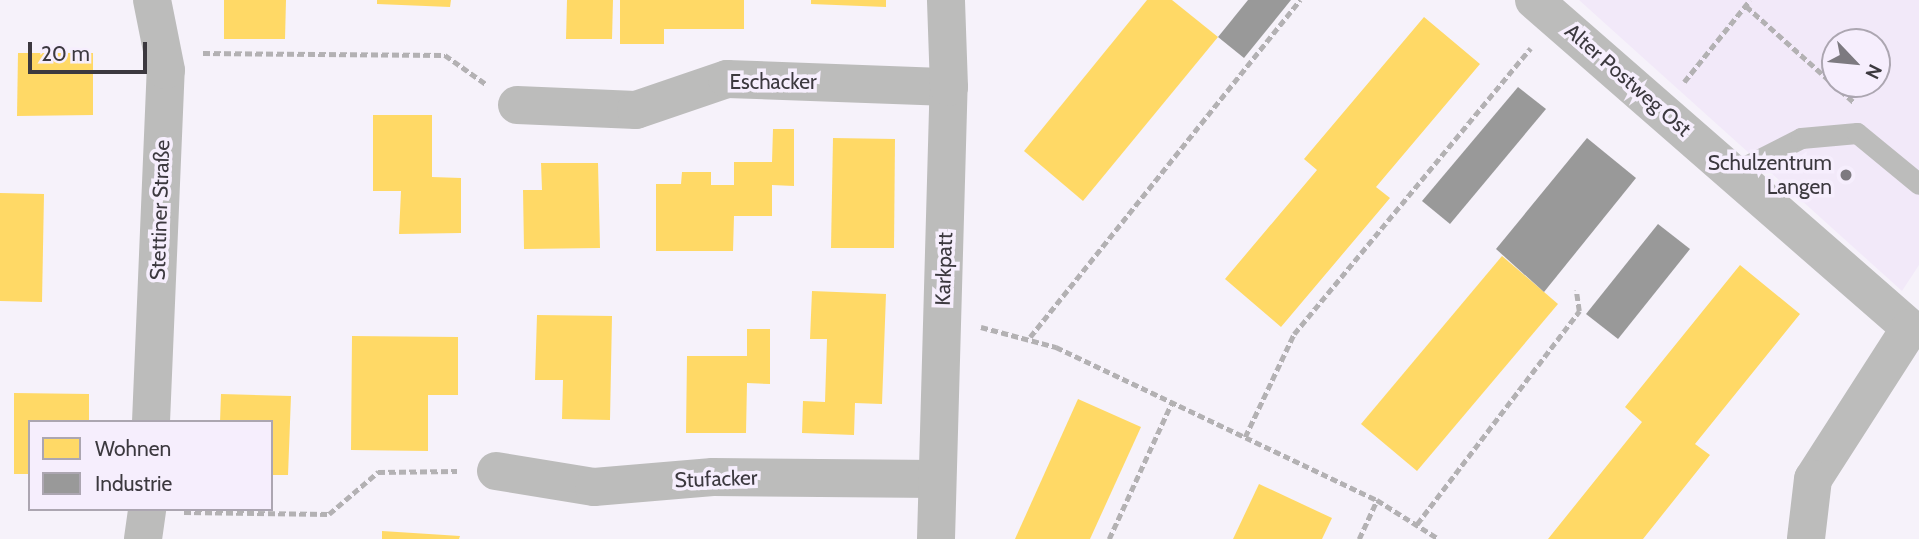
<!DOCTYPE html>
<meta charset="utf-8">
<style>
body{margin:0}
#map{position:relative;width:1919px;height:539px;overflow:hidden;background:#f6f2fa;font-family:Cabin,sans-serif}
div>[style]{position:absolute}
.built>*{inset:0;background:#f2e9f9}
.homes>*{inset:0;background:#ffd966}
.industry>*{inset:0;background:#999}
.path>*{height:4.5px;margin-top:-2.25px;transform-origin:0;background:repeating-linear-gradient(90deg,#b3b1b3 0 7px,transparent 0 10.5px)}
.service>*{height:21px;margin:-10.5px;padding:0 10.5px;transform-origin:10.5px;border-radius:10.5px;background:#bcbcbb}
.minor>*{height:38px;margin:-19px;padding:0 19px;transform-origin:19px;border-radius:19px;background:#bcbcbb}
.dots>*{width:19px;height:19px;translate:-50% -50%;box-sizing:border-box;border:4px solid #f6eefd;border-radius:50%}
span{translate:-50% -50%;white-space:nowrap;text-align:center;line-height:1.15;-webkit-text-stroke:7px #f6eefd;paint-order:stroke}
.street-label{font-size:21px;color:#3c393f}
.poi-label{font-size:21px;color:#3c393f}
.right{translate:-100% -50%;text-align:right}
.legend{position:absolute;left:28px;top:420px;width:245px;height:91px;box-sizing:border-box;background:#f6eefd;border:2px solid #aca6b1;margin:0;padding:9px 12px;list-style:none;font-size:21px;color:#3c393f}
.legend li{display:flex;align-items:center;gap:14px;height:35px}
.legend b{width:35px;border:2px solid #aca6b1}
.north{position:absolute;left:1821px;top:28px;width:70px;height:70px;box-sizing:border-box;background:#f6eefd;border:2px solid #aca6b1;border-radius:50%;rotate:116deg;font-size:19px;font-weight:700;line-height:28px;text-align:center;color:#3c393f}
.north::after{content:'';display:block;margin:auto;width:24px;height:32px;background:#7d7a80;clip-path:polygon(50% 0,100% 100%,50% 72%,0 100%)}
.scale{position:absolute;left:28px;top:42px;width:119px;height:32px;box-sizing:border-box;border:4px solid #3c393f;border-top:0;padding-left:9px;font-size:21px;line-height:24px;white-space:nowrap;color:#3c393f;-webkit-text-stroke:5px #f6eefd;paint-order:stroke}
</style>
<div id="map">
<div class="built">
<i style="clip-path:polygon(evenodd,1579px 0,1919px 0,1919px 265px,1902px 291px,1579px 0,1835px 42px,1877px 42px,1877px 84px,1835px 84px,1835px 42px)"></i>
</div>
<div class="homes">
<i style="clip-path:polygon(224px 0,286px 0,285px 39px,224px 39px)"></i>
<i style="clip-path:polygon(377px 0,451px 0,450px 7px,377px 4px)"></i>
<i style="clip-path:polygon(567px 0,613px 0,612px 39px,566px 39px)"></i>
<i style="clip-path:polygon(620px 0,744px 0,744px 29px,664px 29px,664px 44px,620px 44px)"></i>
<i style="clip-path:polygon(811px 0,886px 0,886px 7px,811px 4px)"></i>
<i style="clip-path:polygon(1147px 0,1172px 0,1218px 37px,1083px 201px,1024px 151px)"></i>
<i style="clip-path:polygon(1424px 17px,1480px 64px,1376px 187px,1390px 198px,1281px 327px,1225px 279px,1317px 170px,1304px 159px)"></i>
<i style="clip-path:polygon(18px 53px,93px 53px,93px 115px,17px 116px)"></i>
<i style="clip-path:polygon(373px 115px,432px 115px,432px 177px,461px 178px,461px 233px,399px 234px,401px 191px,373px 191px)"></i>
<i style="clip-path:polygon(773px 129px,794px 129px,794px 186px,772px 185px,772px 216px,734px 216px,733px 251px,656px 251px,656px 184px,681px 184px,682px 172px,711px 172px,711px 185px,734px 185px,734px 162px,772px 162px)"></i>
<i style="clip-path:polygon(833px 138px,895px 139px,894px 248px,831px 248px)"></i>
<i style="clip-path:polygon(541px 163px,598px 163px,600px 248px,524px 249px,523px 190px,542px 190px)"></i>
<i style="clip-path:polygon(0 193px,44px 194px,42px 302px,0 301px)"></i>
<i style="clip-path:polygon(1502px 256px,1558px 304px,1417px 471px,1361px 424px)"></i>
<i style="clip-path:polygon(1740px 265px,1800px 314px,1695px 444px,1710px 455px,1643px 539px,1548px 539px,1642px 422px,1625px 407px)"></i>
<i style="clip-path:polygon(812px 291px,886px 294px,882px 404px,855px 403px,854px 435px,802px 433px,803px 401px,825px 402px,827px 339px,810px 339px)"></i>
<i style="clip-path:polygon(537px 315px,612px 316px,610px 420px,562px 419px,563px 380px,535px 380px)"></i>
<i style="clip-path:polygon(747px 329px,770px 329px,770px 384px,747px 383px,746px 433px,686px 433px,687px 356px,747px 356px)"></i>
<i style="clip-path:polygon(352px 336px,458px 337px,458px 395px,428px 395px,428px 451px,351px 450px)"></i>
<i style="clip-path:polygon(14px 393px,89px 394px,89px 422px,30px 422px,30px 474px,14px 474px)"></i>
<i style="clip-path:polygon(221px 394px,291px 396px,288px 475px,271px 475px,271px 422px,220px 422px)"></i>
<i style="clip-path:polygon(1078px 399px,1141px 427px,1090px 539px,1015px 539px)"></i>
<i style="clip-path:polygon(1259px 484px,1332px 518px,1322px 539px,1233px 539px)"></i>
<i style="clip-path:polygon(382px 531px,460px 536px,459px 539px,382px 539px)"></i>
</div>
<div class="industry">
<i style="clip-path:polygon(1248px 0,1291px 0,1244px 58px,1218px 37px)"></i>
<i style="clip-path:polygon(1518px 87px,1546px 109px,1450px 224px,1422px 201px)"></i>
<i style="clip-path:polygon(1587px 138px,1636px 178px,1544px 292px,1496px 249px)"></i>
<i style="clip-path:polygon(1658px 224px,1690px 249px,1618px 339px,1586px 314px)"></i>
</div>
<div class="path">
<i style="left:1746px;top:6px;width:146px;rotate:41.7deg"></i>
<i style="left:203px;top:53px;width:242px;rotate:0.5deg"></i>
<i style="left:445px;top:55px;width:50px;rotate:35.3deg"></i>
<i style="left:1684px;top:82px;width:105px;rotate:-51.2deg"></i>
<i style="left:981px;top:327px;width:78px;rotate:14.9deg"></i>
<i style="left:1056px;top:347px;width:356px;rotate:25.5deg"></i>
<i style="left:1377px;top:500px;width:73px;rotate:32.2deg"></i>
<i style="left:1030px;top:337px;width:432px;rotate:-51.3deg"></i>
<i style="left:1245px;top:437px;width:114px;rotate:-64.6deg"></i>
<i style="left:1294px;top:334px;width:371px;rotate:-50.4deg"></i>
<i style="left:184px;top:512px;width:145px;rotate:0.8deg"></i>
<i style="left:329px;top:514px;width:65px;rotate:-40.6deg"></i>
<i style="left:378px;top:472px;width:79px;rotate:-0.7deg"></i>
<i style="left:1417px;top:524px;width:268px;rotate:-52.7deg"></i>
<i style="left:1579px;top:311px;width:21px;rotate:-98deg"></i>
<i style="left:1109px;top:539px;width:151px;rotate:-65.3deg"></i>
<i style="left:1359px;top:539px;width:43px;rotate:-65.2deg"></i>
</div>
<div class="service">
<i style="left:1734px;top:172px;width:75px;rotate:-26.9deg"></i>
<i style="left:1801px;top:138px;width:56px;rotate:-5.1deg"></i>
<i style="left:1857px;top:133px;width:80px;rotate:39.4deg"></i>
</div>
<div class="minor">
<i style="left:1534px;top:0;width:499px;rotate:41.1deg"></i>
<i style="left:1910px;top:328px;width:179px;rotate:122.7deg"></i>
<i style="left:1813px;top:479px;width:60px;rotate:96.7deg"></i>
<i style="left:517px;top:105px;width:119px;rotate:2.4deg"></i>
<i style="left:636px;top:110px;width:96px;rotate:-18.8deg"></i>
<i style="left:727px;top:79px;width:222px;rotate:2.1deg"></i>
<i style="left:151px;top:422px;width:352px;rotate:-87.6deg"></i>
<i style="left:166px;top:70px;width:71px;rotate:-101.3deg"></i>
<i style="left:496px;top:471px;width:99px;rotate:9.3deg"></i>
<i style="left:594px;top:487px;width:119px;rotate:-4.8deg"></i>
<i style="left:713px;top:477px;width:224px;rotate:0.5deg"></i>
<i style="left:143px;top:539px;width:30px;rotate:-82deg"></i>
<i style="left:936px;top:539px;width:452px;rotate:-88.4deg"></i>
<i style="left:949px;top:87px;width:87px;rotate:-92deg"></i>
</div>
<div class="dots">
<i style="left:1846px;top:175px;background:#7d7a80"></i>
</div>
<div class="street-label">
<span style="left:1628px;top:80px;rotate:41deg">Alter Postweg Ost</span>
<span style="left:773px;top:82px">Eschacker</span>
<span style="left:160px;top:210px;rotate:-88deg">Stettiner Straße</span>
<span style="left:944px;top:269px;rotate:-88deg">Karkpatt</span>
<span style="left:716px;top:479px;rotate:-2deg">Stufacker</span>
</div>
<div class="poi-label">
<span class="right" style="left:1832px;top:175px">Schulzentrum<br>Langen</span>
</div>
<ul class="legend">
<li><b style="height:19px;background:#ffd966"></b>Wohnen</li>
<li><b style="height:19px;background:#999"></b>Industrie</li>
</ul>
<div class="north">N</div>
<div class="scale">20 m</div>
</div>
